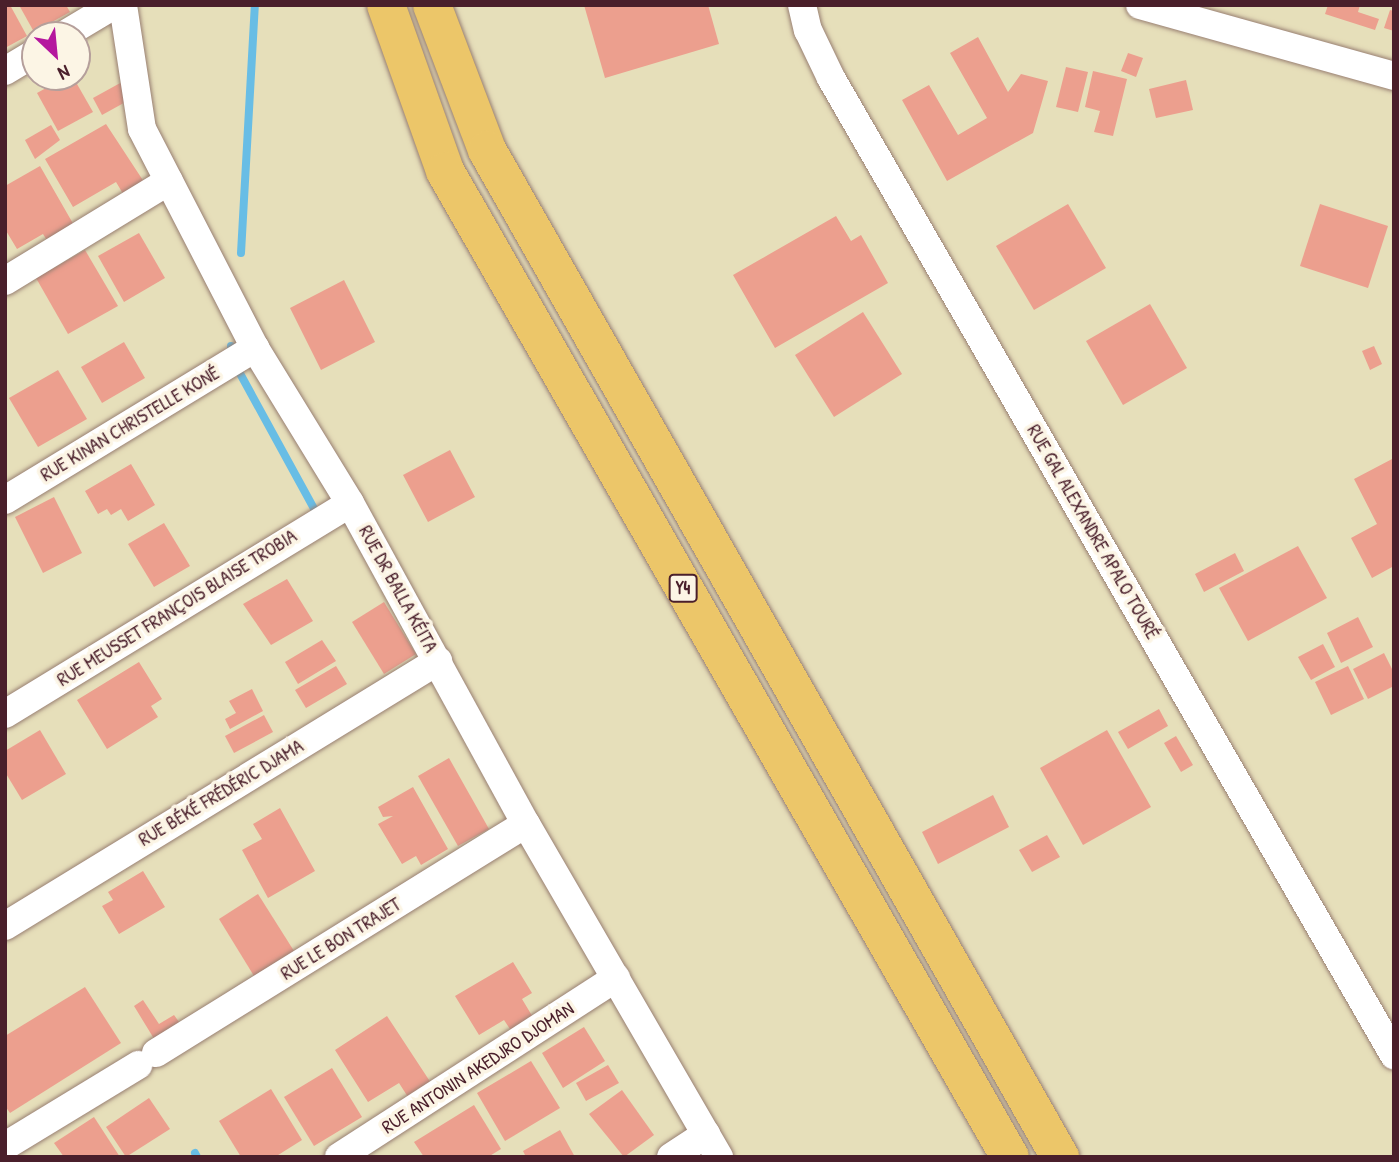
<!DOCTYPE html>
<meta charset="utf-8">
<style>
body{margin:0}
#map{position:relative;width:1399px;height:1162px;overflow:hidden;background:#e6dfba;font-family:"Patrick Hand",sans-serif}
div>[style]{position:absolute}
.stream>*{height:8px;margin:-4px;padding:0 4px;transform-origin:4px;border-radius:4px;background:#68bde5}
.building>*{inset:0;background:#ec9f8e}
.roads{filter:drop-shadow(0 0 2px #987f72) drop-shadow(0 0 2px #987f72)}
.minor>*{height:28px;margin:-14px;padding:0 14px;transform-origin:14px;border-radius:14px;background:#fff}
.trunk>*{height:38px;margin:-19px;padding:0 19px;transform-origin:19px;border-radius:19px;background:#ecc669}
span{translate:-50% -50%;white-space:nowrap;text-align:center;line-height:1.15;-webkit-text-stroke:7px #fcf5e5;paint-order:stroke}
.shield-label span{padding:2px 5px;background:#fcf5e5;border:2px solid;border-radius:5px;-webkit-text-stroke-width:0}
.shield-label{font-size:18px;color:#4a1f2b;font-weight:700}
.street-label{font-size:19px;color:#4a1f2b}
.frame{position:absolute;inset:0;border:7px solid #4a1f2b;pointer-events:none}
.north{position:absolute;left:21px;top:21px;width:70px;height:70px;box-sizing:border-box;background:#fcf5e5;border:2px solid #b59f9b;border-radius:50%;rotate:154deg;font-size:19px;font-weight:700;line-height:28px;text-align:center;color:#4a1f2b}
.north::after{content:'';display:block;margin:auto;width:24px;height:32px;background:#b5179e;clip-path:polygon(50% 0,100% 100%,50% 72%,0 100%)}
</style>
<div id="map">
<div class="stream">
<i style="left:241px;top:253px;width:248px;rotate:-86.8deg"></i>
<i style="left:231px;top:346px;width:11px;rotate:90deg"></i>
<i style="left:231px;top:357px;width:177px;rotate:61.3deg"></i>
<i style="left:195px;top:1153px;width:4px;rotate:63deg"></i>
</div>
<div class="building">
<i style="clip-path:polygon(5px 5px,10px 5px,27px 36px,5px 48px)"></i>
<i style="clip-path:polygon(19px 5px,66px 5px,70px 12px,34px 32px)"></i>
<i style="clip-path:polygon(584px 5px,708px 5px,719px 44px,605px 78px)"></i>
<i style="clip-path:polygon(1328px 5px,1360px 5px,1358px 12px,1379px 19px,1375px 30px,1325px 14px)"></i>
<i style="clip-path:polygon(1390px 10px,1394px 11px,1394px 31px,1384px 28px)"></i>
<i style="clip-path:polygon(978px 37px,1008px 92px,1021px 74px,1048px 81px,1033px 133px,947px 181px,902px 100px,929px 85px,958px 135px,987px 118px,950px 53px)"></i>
<i style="clip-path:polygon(1128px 53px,1143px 58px,1136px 77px,1121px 71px)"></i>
<i style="clip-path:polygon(1066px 67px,1088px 72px,1078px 112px,1056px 107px)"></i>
<i style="clip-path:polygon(1093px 71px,1127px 79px,1113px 136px,1094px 132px,1100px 111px,1085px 107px)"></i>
<i style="clip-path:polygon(66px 77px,73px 77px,93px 112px,58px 131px,37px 93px)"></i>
<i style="clip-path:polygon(1186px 80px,1193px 110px,1156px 118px,1149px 89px)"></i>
<i style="clip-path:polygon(122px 82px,131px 99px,102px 115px,93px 98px)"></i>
<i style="clip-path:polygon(106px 124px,146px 185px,125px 197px,116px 182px,73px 207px,45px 159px)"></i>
<i style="clip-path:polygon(51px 125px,60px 140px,35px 159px,25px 140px)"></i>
<i style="clip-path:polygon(40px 166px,75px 227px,48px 242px,43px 234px,17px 249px,5px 229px,5px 186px)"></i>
<i style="clip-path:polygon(1068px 204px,1106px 268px,1034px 310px,996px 246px)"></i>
<i style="clip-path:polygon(1320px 204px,1388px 226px,1368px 288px,1300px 266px)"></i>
<i style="clip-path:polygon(836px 216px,851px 241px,861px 235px,888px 283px,775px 348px,733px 275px)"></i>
<i style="clip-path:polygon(139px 233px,165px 278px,124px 302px,98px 256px)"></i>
<i style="clip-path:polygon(85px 250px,118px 306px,68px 334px,36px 278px)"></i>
<i style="clip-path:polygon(344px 280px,375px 342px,321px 370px,290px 308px)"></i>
<i style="clip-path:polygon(1150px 304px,1187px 368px,1123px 405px,1086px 341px)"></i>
<i style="clip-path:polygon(863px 312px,902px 374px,834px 417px,795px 355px)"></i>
<i style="clip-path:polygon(124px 342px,145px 378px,102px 403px,81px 367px)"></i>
<i style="clip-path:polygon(1374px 346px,1382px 364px,1370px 370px,1362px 351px)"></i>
<i style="clip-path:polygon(58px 370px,87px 419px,38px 447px,9px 398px)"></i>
<i style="clip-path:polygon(450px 450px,475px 497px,428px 522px,403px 475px)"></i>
<i style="clip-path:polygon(1394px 458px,1394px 566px,1372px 578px,1351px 538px,1377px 524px,1354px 479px)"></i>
<i style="clip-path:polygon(131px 464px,155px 505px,128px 521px,121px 509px,111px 515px,107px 509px,98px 514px,85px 491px)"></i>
<i style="clip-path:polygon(54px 497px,82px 553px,43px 573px,15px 517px)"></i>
<i style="clip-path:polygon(164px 523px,190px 566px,154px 587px,128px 544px)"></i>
<i style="clip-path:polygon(1298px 546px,1327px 598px,1248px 641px,1219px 588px)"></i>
<i style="clip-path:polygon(1235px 553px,1244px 571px,1204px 592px,1195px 574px)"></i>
<i style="clip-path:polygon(287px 579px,313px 621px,271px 645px,243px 604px)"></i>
<i style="clip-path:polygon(384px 602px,416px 654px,384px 674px,352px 622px)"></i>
<i style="clip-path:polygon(1358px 617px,1373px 647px,1341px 663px,1327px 633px)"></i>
<i style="clip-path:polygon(322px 640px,336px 661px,298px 684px,285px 662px)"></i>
<i style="clip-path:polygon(1323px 644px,1335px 667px,1311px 680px,1298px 657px)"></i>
<i style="clip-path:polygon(1384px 653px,1394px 673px,1394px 686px,1368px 699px,1353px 669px)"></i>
<i style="clip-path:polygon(139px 662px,162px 699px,151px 706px,158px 717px,107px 749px,77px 700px)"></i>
<i style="clip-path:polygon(336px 666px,347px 684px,306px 708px,295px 690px)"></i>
<i style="clip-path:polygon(1348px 666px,1364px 699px,1331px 715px,1315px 682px)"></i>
<i style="clip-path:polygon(252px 689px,263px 711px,230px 729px,225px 719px,236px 713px,229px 701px)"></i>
<i style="clip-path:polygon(1159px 709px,1168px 726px,1128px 749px,1118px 732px)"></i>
<i style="clip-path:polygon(264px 715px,273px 732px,234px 753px,225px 736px)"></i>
<i style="clip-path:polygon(40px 730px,66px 774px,22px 800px,5px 772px,5px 751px)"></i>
<i style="clip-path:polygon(1107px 730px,1151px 807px,1083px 845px,1040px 768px)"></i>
<i style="clip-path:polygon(1176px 736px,1193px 765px,1181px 772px,1164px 743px)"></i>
<i style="clip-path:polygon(449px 758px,489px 829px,458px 846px,418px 776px)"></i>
<i style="clip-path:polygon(413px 787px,448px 849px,421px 865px,416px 856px,402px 864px,378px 824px,393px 816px,383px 817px,378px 807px)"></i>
<i style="clip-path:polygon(993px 795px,1009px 827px,938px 864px,922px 832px)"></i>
<i style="clip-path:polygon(280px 808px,315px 871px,268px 898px,242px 850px,262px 839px,253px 824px)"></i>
<i style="clip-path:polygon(1047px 835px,1060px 857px,1032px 872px,1019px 850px)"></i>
<i style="clip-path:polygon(143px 871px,165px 907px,119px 934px,102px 906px,113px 900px,108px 892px)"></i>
<i style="clip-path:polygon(258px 894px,294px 951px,254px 976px,219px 919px)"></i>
<i style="clip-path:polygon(513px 962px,532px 993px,522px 999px,534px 1019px,512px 1032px,504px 1020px,479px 1035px,455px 996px)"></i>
<i style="clip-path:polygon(85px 987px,121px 1043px,10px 1113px,5px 1106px,5px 1036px)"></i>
<i style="clip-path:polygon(143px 1000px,159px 1024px,174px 1015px,182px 1026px,156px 1042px,134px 1006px)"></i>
<i style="clip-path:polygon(387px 1016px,431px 1083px,408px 1097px,399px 1083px,368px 1102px,335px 1050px)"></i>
<i style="clip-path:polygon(584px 1027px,605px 1061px,563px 1088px,542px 1053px)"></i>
<i style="clip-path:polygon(531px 1061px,560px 1108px,505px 1141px,477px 1093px)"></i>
<i style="clip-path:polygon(608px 1065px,619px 1083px,586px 1101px,576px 1083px)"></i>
<i style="clip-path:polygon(332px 1068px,362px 1117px,314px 1146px,284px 1097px)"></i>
<i style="clip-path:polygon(271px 1089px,302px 1140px,275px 1157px,241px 1157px,219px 1121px)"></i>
<i style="clip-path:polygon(622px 1090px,654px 1135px,624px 1157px,589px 1114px)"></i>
<i style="clip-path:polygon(149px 1098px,170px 1129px,126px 1157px,106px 1127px)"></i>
<i style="clip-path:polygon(474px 1105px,501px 1149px,488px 1157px,424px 1157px,414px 1142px)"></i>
<i style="clip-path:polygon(94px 1117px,120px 1157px,64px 1157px,54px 1143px)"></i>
<i style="clip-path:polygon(560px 1130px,575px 1157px,526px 1157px,523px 1151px)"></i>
</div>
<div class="roads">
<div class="minor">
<i style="left:123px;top:5px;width:125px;rotate:81.3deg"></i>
<i style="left:142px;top:129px;width:246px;rotate:62.7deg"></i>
<i style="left:255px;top:348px;width:182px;rotate:58.5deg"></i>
<i style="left:350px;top:503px;width:366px;rotate:61.3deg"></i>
<i style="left:526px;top:824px;width:385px;rotate:59.9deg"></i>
<i style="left:802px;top:5px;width:26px;rotate:77deg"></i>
<i style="left:808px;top:30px;width:53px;rotate:64.4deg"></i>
<i style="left:831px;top:78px;width:1128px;rotate:60.05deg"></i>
<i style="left:1140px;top:5px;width:264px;rotate:15.6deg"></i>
<i style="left:64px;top:35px;width:58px;rotate:-31deg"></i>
<i style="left:5px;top:71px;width:35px;rotate:-31deg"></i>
<i style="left:5px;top:281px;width:192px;rotate:-31.4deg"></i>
<i style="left:5px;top:500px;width:293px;rotate:-31.3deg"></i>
<i style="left:5px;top:714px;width:404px;rotate:-31.4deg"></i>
<i style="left:5px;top:926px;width:508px;rotate:-31.47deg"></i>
<i style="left:156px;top:1053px;width:435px;rotate:-31.8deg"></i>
<i style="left:5px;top:1146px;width:156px;rotate:-31.3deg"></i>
<i style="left:339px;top:1157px;width:330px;rotate:-32.9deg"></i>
<i style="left:671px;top:1157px;width:42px;rotate:-33.3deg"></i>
</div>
<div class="trunk">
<i style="left:386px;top:5px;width:176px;rotate:70.4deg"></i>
<i style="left:445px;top:171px;width:1136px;rotate:60.19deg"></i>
<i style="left:432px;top:5px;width:155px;rotate:69.2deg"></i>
<i style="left:487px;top:150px;width:1159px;rotate:60.36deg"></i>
</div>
</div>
<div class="shield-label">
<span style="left:683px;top:588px">Y4</span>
</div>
<div class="street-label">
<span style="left:130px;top:424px;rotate:-31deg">RUE KINAN CHRISTELLE KONÉ</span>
<span style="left:1093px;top:532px;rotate:60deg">RUE GAL ALEXANDRE APALO TOURÉ</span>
<span style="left:398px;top:589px;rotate:61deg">RUE DR BALLA KÉITA</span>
<span style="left:177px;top:608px;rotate:-32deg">RUE MEUSSET FRANÇOIS BLAISE TROBIA</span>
<span style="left:221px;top:793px;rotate:-31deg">RUE BÉKÉ FRÉDÉRIC DJAMA</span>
<span style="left:341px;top:939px;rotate:-32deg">RUE LE BON TRAJET</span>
<span style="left:478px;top:1068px;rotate:-33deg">RUE ANTONIN AKEDJRO DJOMAN</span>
</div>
<div class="frame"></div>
<div class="north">N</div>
</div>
